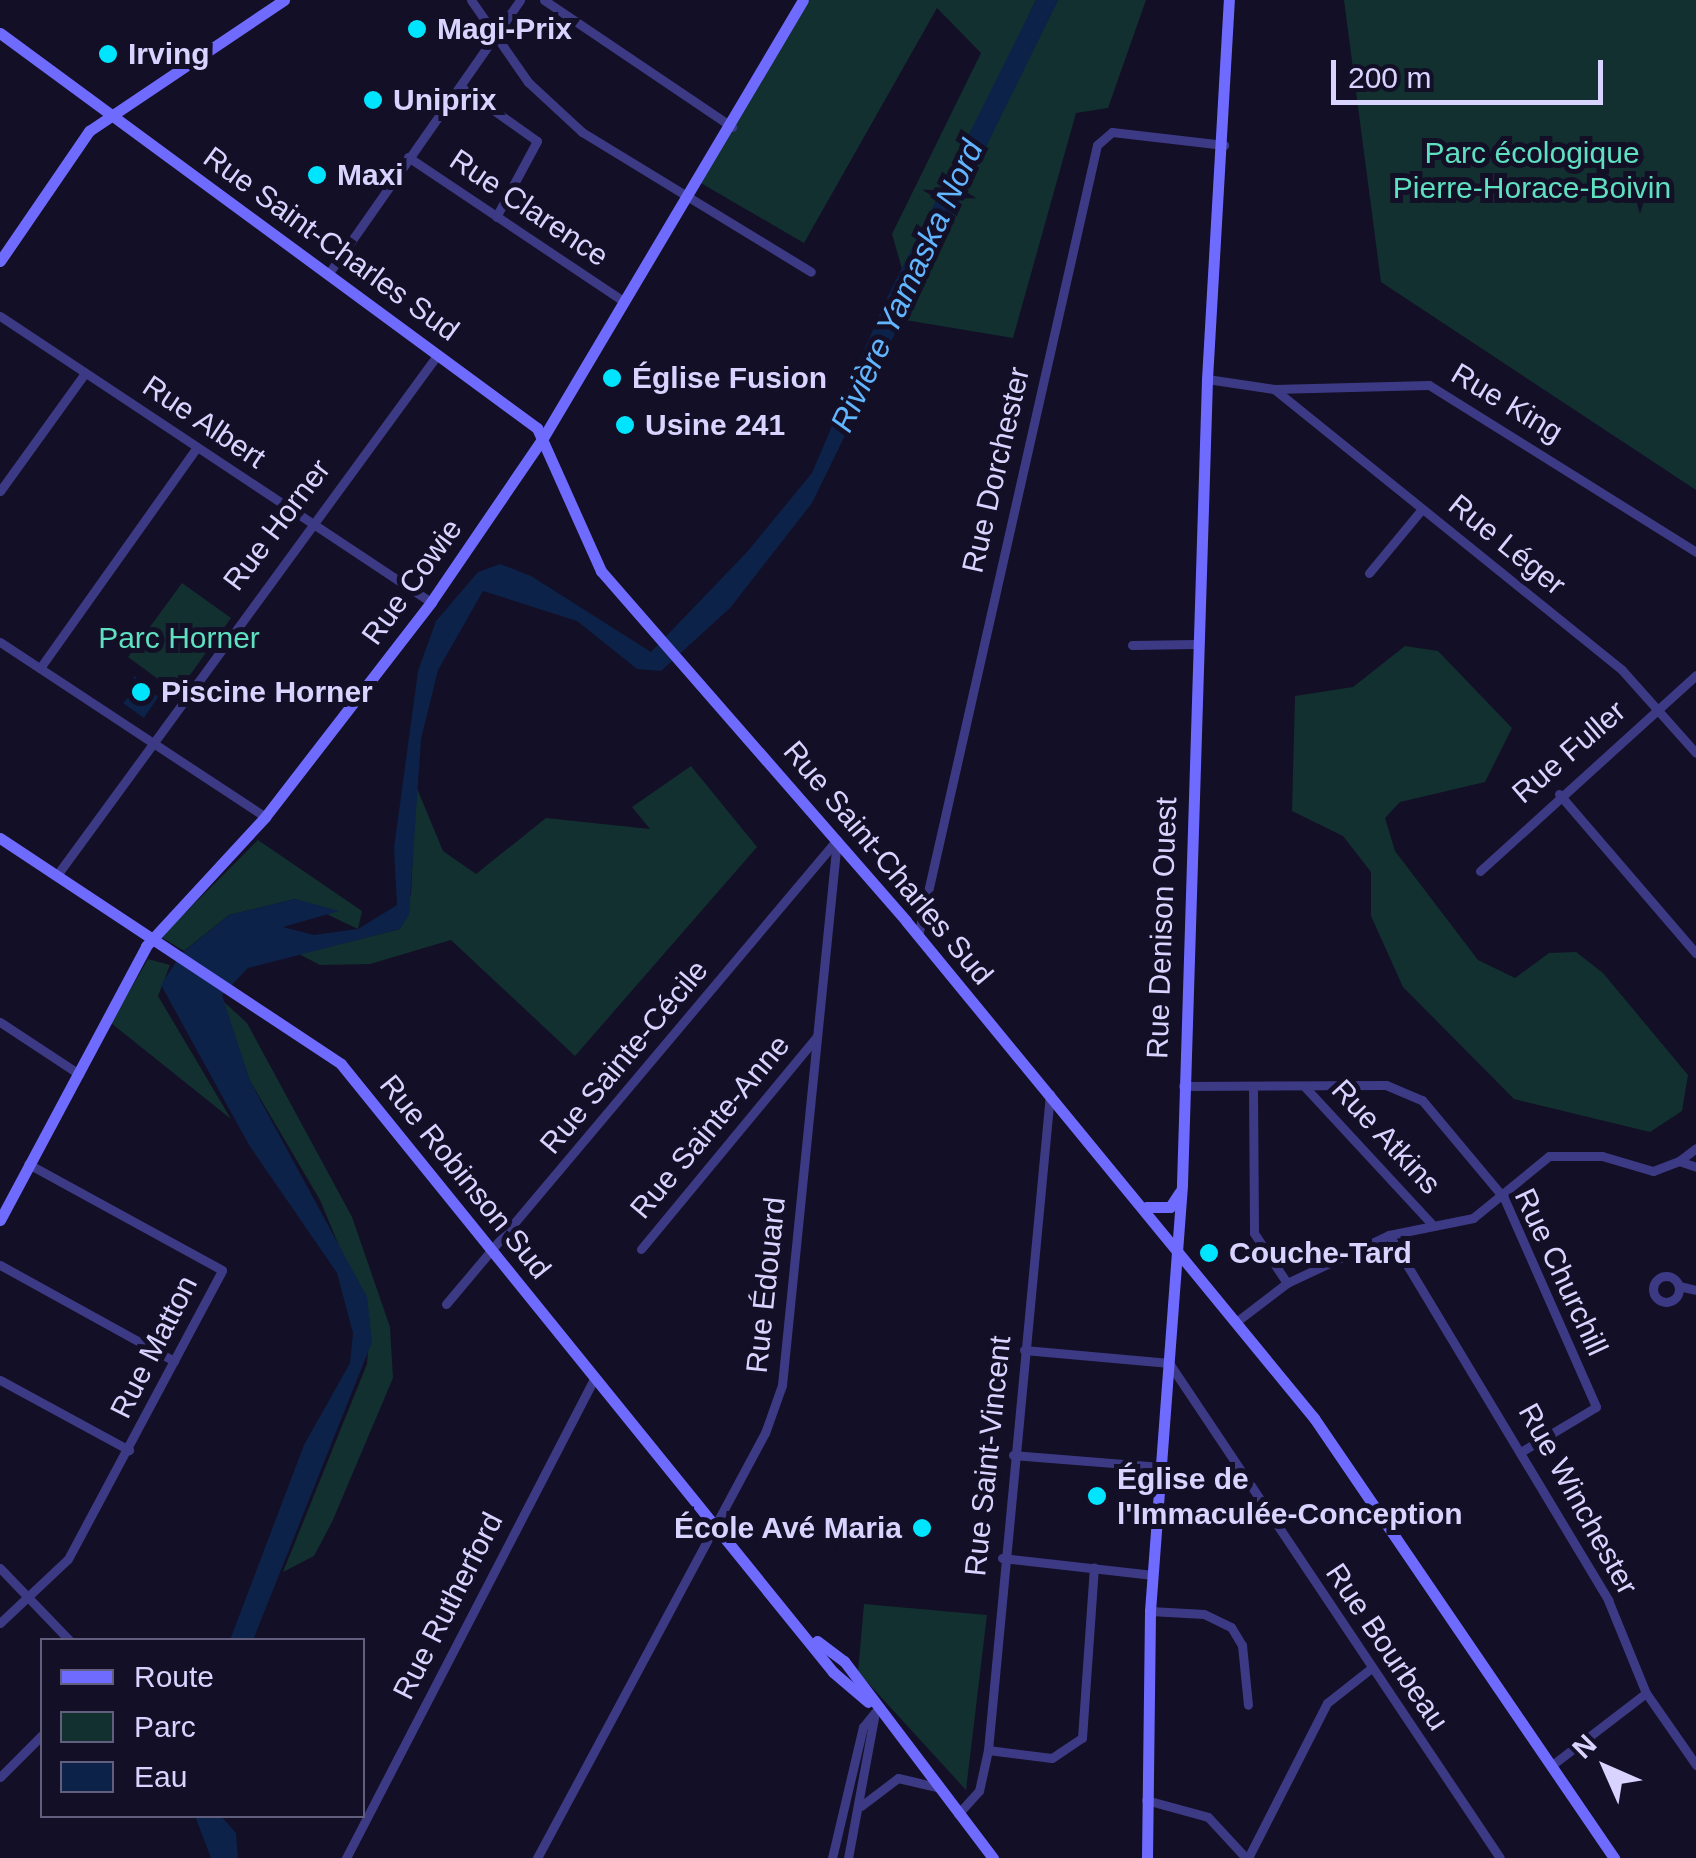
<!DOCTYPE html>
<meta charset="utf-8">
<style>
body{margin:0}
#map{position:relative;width:1696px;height:1858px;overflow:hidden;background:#130f26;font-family:Helvetica,sans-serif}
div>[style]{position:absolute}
.green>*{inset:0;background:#12302f}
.water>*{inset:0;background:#0c2248}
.street>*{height:9px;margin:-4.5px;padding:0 4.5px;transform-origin:4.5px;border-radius:4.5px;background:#3d3a85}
.street>.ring{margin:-4.5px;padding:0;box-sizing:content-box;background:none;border:9px solid #3d3a85;border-radius:50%}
.secondary>*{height:11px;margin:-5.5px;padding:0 5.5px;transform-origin:5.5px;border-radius:5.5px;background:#6f6bff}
.dots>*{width:28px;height:28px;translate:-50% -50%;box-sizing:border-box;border:5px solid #130f26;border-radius:50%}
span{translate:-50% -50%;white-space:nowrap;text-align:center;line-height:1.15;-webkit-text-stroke:10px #130f26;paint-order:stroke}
.poi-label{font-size:30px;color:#d9d4ff;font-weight:700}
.left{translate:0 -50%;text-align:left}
.right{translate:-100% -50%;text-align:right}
.park-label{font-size:30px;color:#5fe0c0}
.street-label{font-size:30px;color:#d9d4ff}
.water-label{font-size:32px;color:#62b6ff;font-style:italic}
.legend{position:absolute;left:40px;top:1638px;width:325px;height:180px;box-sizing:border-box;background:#130f26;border:2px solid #625e7d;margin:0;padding:12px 18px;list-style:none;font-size:30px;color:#d9d4ff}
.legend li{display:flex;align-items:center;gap:20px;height:50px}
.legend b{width:50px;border:2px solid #625e7d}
.north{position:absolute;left:1556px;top:1718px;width:100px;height:100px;-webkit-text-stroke:8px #130f26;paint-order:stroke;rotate:315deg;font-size:28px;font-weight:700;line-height:40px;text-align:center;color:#d9d4ff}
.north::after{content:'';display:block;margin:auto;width:35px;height:45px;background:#d9d4ff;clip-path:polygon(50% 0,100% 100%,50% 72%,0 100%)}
.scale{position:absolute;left:1331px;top:60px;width:272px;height:45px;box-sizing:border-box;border:5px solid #d9d4ff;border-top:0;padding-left:12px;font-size:30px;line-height:35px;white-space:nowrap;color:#d9d4ff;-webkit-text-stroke:8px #130f26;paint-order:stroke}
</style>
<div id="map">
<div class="green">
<i style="clip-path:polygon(803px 0,1036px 0,904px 276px,892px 234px,981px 53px,937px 8px,804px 243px,699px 182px)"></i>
<i style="clip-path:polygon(1058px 0,1146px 0,1108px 108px,1076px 113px,1013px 338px,899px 319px)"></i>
<i style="clip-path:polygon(1344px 0,1696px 0,1696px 490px,1381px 282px)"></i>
<i style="clip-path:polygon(182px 583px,231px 618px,177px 693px,128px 657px)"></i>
<i style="clip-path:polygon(1405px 646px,1438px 651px,1512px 728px,1485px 782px,1400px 802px,1385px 818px,1395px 851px,1478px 960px,1515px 978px,1549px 953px,1576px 952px,1603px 973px,1688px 1075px,1682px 1111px,1650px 1132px,1514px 1099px,1403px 987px,1371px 916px,1371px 872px,1343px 836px,1292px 811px,1295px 696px,1353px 687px)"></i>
<i style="clip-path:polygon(691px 766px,757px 847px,575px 1056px,451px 940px,370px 964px,320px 965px,299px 954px,400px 929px,411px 894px,416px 786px,443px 851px,476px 874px,546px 818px,650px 829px,632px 807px)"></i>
<i style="clip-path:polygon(258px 840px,362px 911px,358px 929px,295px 899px,229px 915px,184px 951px,161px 937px)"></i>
<i style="clip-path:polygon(148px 959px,170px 965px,158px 996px,231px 1119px,111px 1023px)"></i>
<i style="clip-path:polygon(223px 1001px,247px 1023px,352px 1217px,390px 1327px,393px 1378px,332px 1522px,314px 1556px,283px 1572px,367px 1364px,370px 1320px,320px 1200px,250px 1081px)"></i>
<i style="clip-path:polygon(864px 1604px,987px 1615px,966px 1790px,858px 1672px)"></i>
</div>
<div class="water">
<i style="clip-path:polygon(1036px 0,1058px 0,812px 503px,730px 608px,661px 671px,637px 669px,577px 621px,483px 591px,438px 670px,421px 739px,409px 915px,400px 929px,248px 968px,222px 995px,250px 1081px,367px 1297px,372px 1342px,253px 1640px,230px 1640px,304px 1445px,350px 1363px,353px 1333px,337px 1273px,249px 1145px,161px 985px,181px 954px,229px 915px,295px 899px,339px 911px,283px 927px,314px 935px,358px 929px,397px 905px,394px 848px,418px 671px,436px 621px,478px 572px,500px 564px,531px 576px,651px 652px,747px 552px,812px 473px,883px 306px)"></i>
<i style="clip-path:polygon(133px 675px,158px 697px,144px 718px,123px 703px,137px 687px)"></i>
<i style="clip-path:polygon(195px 1816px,221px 1816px,236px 1833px,238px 1858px,211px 1858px)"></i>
</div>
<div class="street">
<i style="left:471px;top:0;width:100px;rotate:55.2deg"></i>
<i style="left:528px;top:82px;width:74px;rotate:42.8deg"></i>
<i style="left:582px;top:132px;width:268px;rotate:31.4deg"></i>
<i style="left:544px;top:0;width:227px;rotate:34deg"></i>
<i style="left:461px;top:87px;width:93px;rotate:35.4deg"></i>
<i style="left:537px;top:141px;width:86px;rotate:118.3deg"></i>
<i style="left:408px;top:157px;width:259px;rotate:33.8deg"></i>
<i style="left:329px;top:273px;width:333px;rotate:-55deg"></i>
<i style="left:0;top:316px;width:517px;rotate:33.57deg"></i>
<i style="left:1207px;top:379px;width:68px;rotate:8.5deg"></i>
<i style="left:1274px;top:389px;width:155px;rotate:-1.5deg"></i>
<i style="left:1429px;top:385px;width:315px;rotate:32deg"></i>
<i style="left:1274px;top:389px;width:447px;rotate:38.9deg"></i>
<i style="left:1622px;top:670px;width:111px;rotate:48.3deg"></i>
<i style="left:0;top:491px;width:145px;rotate:-54.2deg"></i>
<i style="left:1369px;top:573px;width:83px;rotate:-50.4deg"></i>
<i style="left:0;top:642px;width:318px;rotate:33.4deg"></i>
<i style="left:1132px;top:645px;width:64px;rotate:-0.9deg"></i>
<i style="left:40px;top:668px;width:271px;rotate:-54.6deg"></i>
<i style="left:1559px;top:794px;width:210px;rotate:49.3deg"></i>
<i style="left:1480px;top:871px;width:292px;rotate:-42.2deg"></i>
<i style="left:57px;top:875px;width:645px;rotate:-53.82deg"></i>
<i style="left:918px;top:936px;width:811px;rotate:-77.25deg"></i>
<i style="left:1097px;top:145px;width:20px;rotate:-41deg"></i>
<i style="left:1112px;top:132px;width:113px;rotate:6.6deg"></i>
<i style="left:0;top:1022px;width:95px;rotate:33.4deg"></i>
<i style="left:1183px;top:1086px;width:203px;rotate:-0.3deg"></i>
<i style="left:1386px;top:1085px;width:39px;rotate:23deg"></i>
<i style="left:1422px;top:1100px;width:128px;rotate:50.1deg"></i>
<i style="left:1504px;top:1198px;width:228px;rotate:66.2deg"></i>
<i style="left:1596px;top:1407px;width:84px;rotate:149.2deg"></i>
<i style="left:1304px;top:1086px;width:187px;rotate:47.2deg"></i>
<i style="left:1253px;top:1087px;width:146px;rotate:89.6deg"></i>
<i style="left:1254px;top:1233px;width:60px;rotate:56.6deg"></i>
<i style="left:1679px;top:1161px;width:21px;rotate:-37deg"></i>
<i style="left:1389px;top:1235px;width:426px;rotate:59deg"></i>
<i style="left:1608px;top:1600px;width:100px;rotate:67.8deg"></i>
<i style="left:1646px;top:1693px;width:120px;rotate:142.5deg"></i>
<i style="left:641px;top:1249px;width:276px;rotate:-50.4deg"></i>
<i style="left:0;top:1265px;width:199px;rotate:28.9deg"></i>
<i class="ring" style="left:1653px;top:1276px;width:17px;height:17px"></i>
<i style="left:1679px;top:1286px;width:17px;rotate:13deg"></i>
<i style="left:446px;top:1304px;width:604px;rotate:-49.9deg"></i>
<i style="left:1236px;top:1322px;width:64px;rotate:-37.4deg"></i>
<i style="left:1287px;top:1283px;width:113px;rotate:-25.2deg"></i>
<i style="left:1389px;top:1235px;width:86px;rotate:-11.4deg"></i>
<i style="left:1473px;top:1218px;width:98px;rotate:-39.2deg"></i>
<i style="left:1549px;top:1156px;width:53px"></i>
<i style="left:1602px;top:1156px;width:53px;rotate:16.4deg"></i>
<i style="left:1653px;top:1171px;width:28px;rotate:-21deg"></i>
<i style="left:1679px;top:1161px;width:18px;rotate:19deg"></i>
<i style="left:1024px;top:1350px;width:146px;rotate:5.1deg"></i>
<i style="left:1169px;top:1363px;width:595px;rotate:56.23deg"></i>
<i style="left:0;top:1380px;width:147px;rotate:28.5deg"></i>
<i style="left:1013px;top:1455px;width:148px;rotate:4.6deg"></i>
<i style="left:1002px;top:1558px;width:152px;rotate:6.4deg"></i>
<i style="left:0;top:1568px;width:100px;rotate:46.2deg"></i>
<i style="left:1150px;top:1611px;width:54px;rotate:3.2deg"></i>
<i style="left:1204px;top:1614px;width:30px;rotate:26deg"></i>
<i style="left:1231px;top:1627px;width:21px;rotate:59deg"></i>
<i style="left:1242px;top:1645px;width:60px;rotate:84.3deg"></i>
<i style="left:0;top:1623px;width:93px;rotate:-43.3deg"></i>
<i style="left:68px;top:1559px;width:327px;rotate:-61.9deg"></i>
<i style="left:222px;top:1270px;width:221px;rotate:-151.3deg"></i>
<i style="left:1646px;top:1693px;width:88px;rotate:55.2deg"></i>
<i style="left:988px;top:1750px;width:64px;rotate:7.1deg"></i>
<i style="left:1052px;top:1758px;width:36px;rotate:-34deg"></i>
<i style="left:1082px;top:1738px;width:171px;rotate:-86deg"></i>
<i style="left:0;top:1777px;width:59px;rotate:-45deg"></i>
<i style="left:1146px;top:1800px;width:64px;rotate:15.3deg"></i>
<i style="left:1208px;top:1817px;width:56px;rotate:47.2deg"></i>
<i style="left:861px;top:1806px;width:46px;rotate:-37.1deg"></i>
<i style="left:898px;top:1778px;width:39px;rotate:13deg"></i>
<i style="left:958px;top:1814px;width:31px;rotate:-48deg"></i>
<i style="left:979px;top:1791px;width:42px;rotate:-77.6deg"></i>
<i style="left:988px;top:1750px;width:659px;rotate:-84.6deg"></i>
<i style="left:346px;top:1858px;width:542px;rotate:-62.63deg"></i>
<i style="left:537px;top:1858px;width:482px;rotate:-61.8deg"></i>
<i style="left:765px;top:1433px;width:51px;rotate:-70.5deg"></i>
<i style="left:782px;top:1385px;width:548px;rotate:-84.24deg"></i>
<i style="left:832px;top:1858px;width:135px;rotate:-76.7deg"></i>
<i style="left:863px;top:1727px;width:19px;rotate:-51deg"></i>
<i style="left:848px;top:1858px;width:148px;rotate:-79.5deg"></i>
<i style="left:1248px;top:1858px;width:174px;rotate:-63deg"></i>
<i style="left:1327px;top:1703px;width:55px;rotate:-38.3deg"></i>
</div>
<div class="secondary">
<i style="left:0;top:33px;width:667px;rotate:36.34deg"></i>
<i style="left:537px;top:428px;width:157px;rotate:65.9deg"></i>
<i style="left:601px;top:571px;width:464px;rotate:48.9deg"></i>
<i style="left:906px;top:921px;width:643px;rotate:50.62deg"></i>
<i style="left:1314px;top:1418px;width:533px;rotate:55.71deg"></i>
<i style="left:0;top:261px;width:158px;rotate:-55.6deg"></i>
<i style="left:89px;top:131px;width:235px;rotate:-33.9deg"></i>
<i style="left:0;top:838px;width:409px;rotate:33.5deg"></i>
<i style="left:341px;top:1064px;width:782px;rotate:51.02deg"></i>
<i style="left:833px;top:1672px;width:46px;rotate:40.6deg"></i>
<i style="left:1146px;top:1207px;width:24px"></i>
<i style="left:1170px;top:1207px;width:17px;rotate:-57deg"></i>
<i style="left:0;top:1220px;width:310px;rotate:-61.9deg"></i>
<i style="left:146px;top:946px;width:176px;rotate:-47.3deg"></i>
<i style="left:265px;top:817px;width:272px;rotate:-52.3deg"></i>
<i style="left:431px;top:602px;width:199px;rotate:-55.7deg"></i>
<i style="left:543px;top:438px;width:509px;rotate:-59.31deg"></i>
<i style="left:817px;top:1641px;width:34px;rotate:37deg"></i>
<i style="left:844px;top:1661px;width:247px;rotate:52.9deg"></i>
<i style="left:1147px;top:1858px;width:247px;rotate:-89.3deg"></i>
<i style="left:1150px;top:1611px;width:428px;rotate:-85.7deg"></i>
<i style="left:1182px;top:1184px;width:805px;rotate:-88.22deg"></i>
<i style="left:1207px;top:379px;width:380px;rotate:-86.7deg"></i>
</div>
<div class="dots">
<i style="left:417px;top:29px;background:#00e5ff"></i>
<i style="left:108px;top:54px;background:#00e5ff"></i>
<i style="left:373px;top:100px;background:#00e5ff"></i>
<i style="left:317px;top:175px;background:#00e5ff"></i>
<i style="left:612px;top:378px;background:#00e5ff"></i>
<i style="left:625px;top:425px;background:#00e5ff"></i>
<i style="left:141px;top:692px;background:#00e5ff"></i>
<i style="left:1209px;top:1253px;background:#00e5ff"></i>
<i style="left:1097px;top:1496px;background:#00e5ff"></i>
<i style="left:922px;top:1528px;background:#00e5ff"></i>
</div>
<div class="poi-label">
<span class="left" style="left:437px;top:29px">Magi-Prix</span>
<span class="left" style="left:128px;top:54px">Irving</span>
<span class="left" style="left:393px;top:100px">Uniprix</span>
<span class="left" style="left:337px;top:175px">Maxi</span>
<span class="left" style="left:632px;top:378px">Église Fusion</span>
<span class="left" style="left:645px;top:425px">Usine 241</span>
<span class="left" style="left:161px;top:692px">Piscine Horner</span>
<span class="left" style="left:1229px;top:1253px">Couche-Tard</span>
<span class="left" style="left:1117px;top:1496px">Église de<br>l'Immaculée-Conception</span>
<span class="right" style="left:902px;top:1528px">École Avé Maria</span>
</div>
<div class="park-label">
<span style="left:1532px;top:170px">Parc écologique<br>Pierre-Horace-Boivin</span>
<span style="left:179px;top:638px">Parc Horner</span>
</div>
<div class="street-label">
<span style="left:529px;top:208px;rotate:34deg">Rue Clarence</span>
<span style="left:331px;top:244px;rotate:36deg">Rue Saint-Charles Sud</span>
<span style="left:1507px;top:403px;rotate:31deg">Rue King</span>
<span style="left:204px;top:422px;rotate:34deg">Rue Albert</span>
<span style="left:996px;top:470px;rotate:-77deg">Rue Dorchester</span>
<span style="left:277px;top:525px;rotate:-53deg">Rue Horner</span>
<span style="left:1507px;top:545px;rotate:39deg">Rue Léger</span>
<span style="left:412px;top:582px;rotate:-54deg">Rue Cowie</span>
<span style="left:1569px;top:752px;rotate:-41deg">Rue Fuller</span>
<span style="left:888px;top:863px;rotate:50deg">Rue Saint-Charles Sud</span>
<span style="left:1162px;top:928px;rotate:-88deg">Rue Denison Ouest</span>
<span style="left:624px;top:1057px;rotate:-50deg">Rue Sainte-Cécile</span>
<span style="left:710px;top:1127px;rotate:-50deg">Rue Sainte-Anne</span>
<span style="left:1386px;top:1137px;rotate:47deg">Rue Atkins</span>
<span style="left:465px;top:1177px;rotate:51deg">Rue Robinson Sud</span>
<span style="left:1561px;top:1272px;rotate:65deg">Rue Churchill</span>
<span style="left:766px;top:1285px;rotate:-84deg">Rue Édouard</span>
<span style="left:154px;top:1347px;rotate:-63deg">Rue Matton</span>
<span style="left:988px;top:1456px;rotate:-84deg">Rue Saint-Vincent</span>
<span style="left:1578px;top:1499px;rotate:61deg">Rue Winchester</span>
<span style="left:448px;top:1606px;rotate:-63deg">Rue Rutherford</span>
<span style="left:1387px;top:1647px;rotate:56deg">Rue Bourbeau</span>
</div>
<div class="water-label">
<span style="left:907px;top:286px;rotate:-65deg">Rivière Yamaska Nord</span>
</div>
<ul class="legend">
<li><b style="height:12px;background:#6f6bff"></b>Route</li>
<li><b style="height:28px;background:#12302f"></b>Parc</li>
<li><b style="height:28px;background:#0c2248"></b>Eau</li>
</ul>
<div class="north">N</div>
<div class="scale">200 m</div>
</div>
